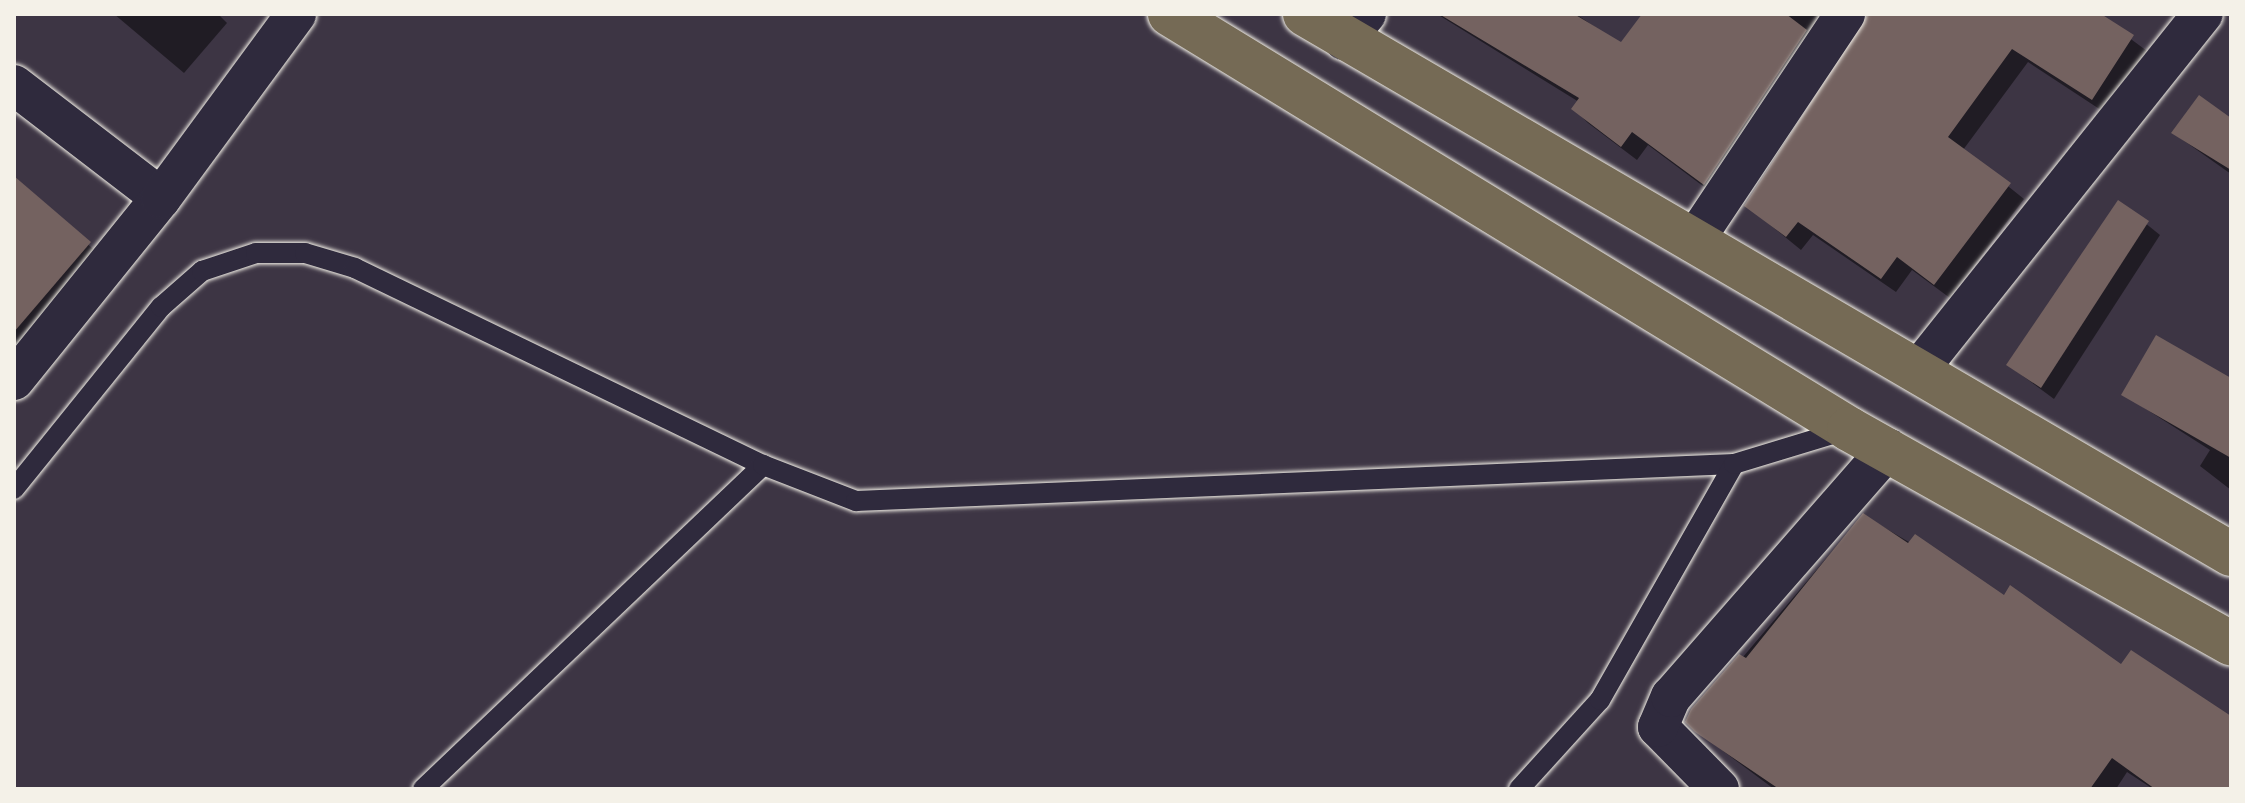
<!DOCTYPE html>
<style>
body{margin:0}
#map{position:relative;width:2245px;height:803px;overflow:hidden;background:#3d3544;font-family:Dekko,sans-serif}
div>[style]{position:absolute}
.shadow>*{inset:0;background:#0007}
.building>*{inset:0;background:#746260}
.roads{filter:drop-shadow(0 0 2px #f4f1e8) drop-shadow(0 0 2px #f4f1e8)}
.lane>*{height:20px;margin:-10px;padding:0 10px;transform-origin:10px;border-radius:10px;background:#2f2a3d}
.street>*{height:40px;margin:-20px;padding:0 20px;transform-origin:20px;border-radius:20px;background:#2f2a3d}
.primary>*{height:44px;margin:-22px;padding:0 22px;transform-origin:22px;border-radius:22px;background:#756a55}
span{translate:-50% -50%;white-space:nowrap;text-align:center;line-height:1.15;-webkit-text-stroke:6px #2f2a3d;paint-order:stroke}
.frame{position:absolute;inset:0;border:16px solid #f4f1e8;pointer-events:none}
</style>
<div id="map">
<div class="shadow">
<i style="clip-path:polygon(114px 14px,218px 14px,227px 23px,184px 73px)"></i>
<i style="clip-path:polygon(1437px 14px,1576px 14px,1621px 45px,1645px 14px,1842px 14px,1719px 198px,1648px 145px,1637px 160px,1588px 123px,1574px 109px,1579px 102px)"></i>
<i style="clip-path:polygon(1867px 14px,2097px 14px,2147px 51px,2107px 114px,2028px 62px,1963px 150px,2024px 199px,1950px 298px,1912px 270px,1896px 292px,1813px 235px,1801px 250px,1747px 206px,1866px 27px)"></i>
<i style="clip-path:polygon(2231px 121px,2231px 174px,2173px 133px)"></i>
<i style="clip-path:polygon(14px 179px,109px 263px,14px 375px)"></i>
<i style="clip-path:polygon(2119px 202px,2160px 235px,2054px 399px,2008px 365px)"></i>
<i style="clip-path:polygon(2231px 380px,2231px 490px,2200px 466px,2210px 450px,2124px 395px)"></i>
<i style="clip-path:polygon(1863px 515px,2121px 667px,2231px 716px,2231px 789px,2153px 789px,2127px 772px,2116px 789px,1774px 789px,1703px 736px,1688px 722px)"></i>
</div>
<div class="building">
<i style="clip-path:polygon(1439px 14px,1574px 14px,1621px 42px,1642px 14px,1786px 14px,1807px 30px,1704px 185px,1632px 132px,1621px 147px,1571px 109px,1579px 98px)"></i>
<i style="clip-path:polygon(1868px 14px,2101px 14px,2134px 35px,2092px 100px,2012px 49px,1948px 137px,2011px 183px,1934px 285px,1897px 257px,1881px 279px,1798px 222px,1786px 237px,1744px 206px)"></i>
<i style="clip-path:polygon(2199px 95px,2231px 118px,2231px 170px,2171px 133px)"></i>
<i style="clip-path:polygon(14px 176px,91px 242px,14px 332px)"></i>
<i style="clip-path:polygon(2118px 200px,2149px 221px,2041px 388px,2006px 365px)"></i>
<i style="clip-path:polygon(2156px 335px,2231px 378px,2231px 458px,2121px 395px)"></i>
<i style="clip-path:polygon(1863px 513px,1908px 543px,1915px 534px,2004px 595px,2010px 585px,2121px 664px,2131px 650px,2231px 716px,2231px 789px,2155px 789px,2112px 758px,2090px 789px,1779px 789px,1695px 732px,1685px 722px,1691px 709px,1739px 654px,1746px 658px)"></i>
</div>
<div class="roads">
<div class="lane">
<i style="left:14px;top:489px;width:234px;rotate:-51.1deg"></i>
<i style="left:161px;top:307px;width:55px;rotate:-41.3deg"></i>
<i style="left:202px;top:271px;width:57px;rotate:-18.4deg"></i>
<i style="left:256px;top:253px;width:49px"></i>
<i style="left:305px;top:253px;width:52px;rotate:16.7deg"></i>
<i style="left:355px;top:268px;width:453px;rotate:25.8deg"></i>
<i style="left:423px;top:789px;width:470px;rotate:-43.6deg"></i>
<i style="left:763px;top:465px;width:100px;rotate:21.2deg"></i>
<i style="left:856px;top:501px;width:879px;rotate:-2.41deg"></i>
<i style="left:1519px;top:789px;width:120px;rotate:-47.7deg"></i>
<i style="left:1600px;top:700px;width:271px;rotate:-60.4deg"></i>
<i style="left:1734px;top:464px;width:117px;rotate:-16.9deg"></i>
</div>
<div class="street">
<i style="left:1344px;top:40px;width:34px;rotate:-50deg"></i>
<i style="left:14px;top:85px;width:185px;rotate:37.5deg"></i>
<i style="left:1693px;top:242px;width:274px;rotate:-56.3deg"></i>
<i style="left:1920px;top:368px;width:453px;rotate:-51.4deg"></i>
<i style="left:14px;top:380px;width:234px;rotate:-51.1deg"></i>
<i style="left:161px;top:198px;width:228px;rotate:-53.7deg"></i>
<i style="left:1719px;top:789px;width:87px;rotate:-134.5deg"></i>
<i style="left:1658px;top:727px;width:33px;rotate:-67deg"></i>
<i style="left:1671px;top:697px;width:330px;rotate:-48.8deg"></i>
</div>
<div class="primary">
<i style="left:1170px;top:14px;width:796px;rotate:31.43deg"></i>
<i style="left:1849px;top:429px;width:438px;rotate:29.3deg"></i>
<i style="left:1305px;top:14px;width:1072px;rotate:30.25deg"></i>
</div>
</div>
<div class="frame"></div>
</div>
